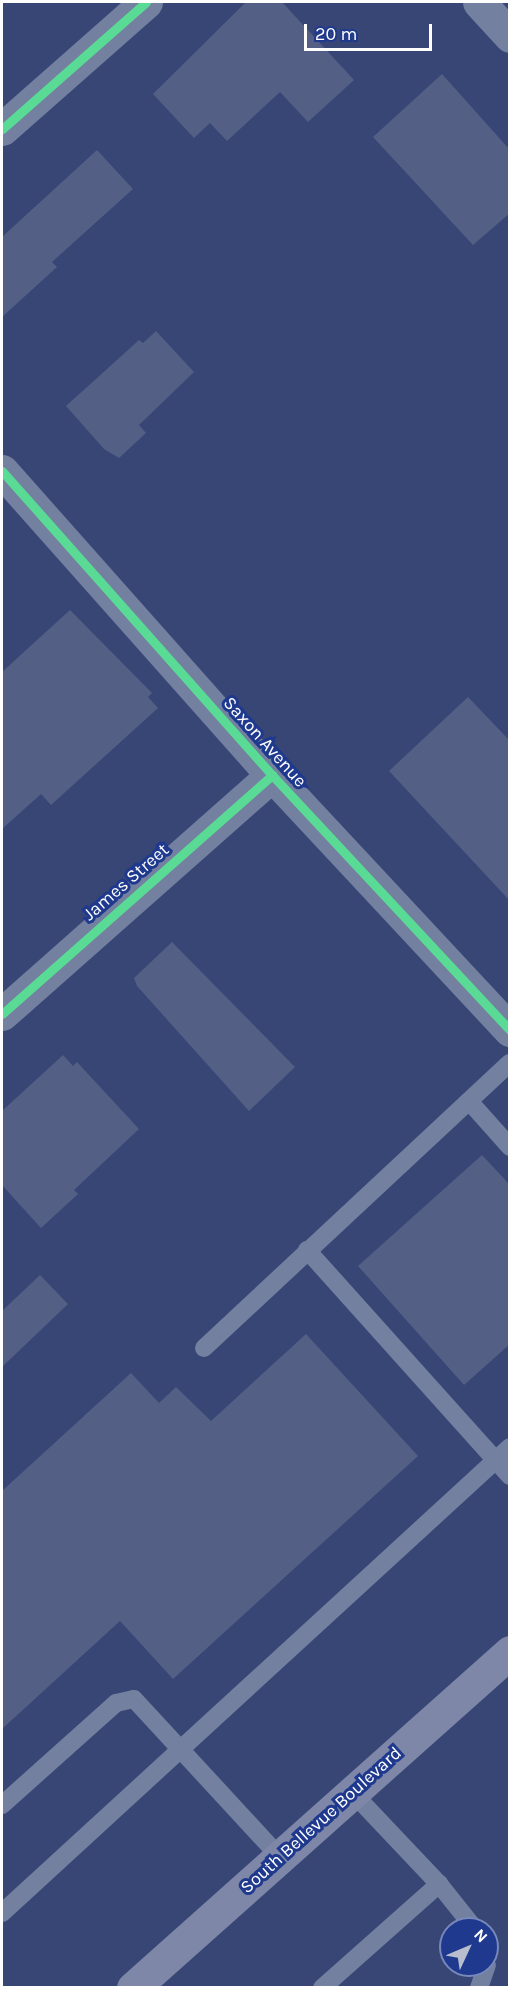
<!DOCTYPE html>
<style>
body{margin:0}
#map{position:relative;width:511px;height:1989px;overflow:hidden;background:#374675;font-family:Karla,sans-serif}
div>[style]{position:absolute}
.building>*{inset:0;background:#535f85}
.lane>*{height:18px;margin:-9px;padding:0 9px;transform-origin:9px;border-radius:9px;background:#7380a0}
.street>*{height:33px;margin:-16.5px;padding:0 16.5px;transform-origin:16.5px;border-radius:16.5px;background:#7380a0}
.primary>*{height:33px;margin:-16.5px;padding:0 16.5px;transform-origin:16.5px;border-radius:16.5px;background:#7e87a7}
.cycleway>*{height:9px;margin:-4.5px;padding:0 4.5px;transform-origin:4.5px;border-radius:4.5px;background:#5adb95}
span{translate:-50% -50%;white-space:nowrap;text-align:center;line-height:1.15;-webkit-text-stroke:6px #1e398e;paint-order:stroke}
.street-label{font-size:18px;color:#fff}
.frame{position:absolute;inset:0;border:3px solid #fff;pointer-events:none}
.north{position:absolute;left:439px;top:1917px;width:60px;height:60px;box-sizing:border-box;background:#1e398e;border:2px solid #7888bb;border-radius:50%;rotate:46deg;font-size:16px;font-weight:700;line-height:24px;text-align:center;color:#fff}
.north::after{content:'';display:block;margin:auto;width:21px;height:27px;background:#b9becf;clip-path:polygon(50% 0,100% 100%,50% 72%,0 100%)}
.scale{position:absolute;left:304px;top:24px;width:128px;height:27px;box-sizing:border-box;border:3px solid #fff;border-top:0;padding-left:8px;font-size:18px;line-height:21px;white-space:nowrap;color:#fff;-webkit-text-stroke:4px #1e398e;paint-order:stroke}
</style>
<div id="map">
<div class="building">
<i style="clip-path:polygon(246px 2px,282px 2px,354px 80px,308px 122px,280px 92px,227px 141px,210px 123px,194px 138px,153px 94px)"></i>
<i style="clip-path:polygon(442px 74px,510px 150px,510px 213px,473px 245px,373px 137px)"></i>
<i style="clip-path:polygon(97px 150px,133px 189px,52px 262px,57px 267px,2px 317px,2px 237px)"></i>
<i style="clip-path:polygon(156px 331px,194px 372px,139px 425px,146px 433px,119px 458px,104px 449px,66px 406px,139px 340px,143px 343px)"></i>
<i style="clip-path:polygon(70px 610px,152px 693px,148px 697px,158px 708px,51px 805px,41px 794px,2px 829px,2px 672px)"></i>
<i style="clip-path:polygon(468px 697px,510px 741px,510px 901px,389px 771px)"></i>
<i style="clip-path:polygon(172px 942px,295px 1067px,249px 1111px,137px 986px,134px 978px)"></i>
<i style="clip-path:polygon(63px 1055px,73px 1066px,77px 1062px,139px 1129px,74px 1190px,78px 1194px,41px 1228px,2px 1185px,2px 1111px)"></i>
<i style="clip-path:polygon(482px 1155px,510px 1185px,510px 1344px,464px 1385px,358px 1266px)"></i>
<i style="clip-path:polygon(40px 1275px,68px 1304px,2px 1367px,2px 1311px)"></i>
<i style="clip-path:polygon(306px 1334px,418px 1456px,173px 1679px,120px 1621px,2px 1729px,2px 1491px,131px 1373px,159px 1403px,176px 1387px,211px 1421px)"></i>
</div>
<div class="lane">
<i style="left:469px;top:1101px;width:62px;rotate:48.3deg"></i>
<i style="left:307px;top:1250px;width:304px;rotate:48.1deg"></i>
<i style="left:204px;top:1348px;width:418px;rotate:-43deg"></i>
<i style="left:2px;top:1805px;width:153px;rotate:-41.8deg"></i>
<i style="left:116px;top:1703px;width:18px;rotate:-13deg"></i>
<i style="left:134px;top:1699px;width:215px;rotate:47.3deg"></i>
<i style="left:439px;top:1884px;width:58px;rotate:51.3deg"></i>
<i style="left:2px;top:1913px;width:689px;rotate:-42.53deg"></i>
<i style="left:322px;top:1988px;width:157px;rotate:-41.6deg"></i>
<i style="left:439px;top:1884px;width:127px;rotate:-133.4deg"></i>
<i style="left:479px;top:1988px;width:24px;rotate:-71deg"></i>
</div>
<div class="street">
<i style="left:479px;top:2px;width:46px;rotate:47.6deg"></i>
<i style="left:2px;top:129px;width:192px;rotate:-41.4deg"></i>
<i style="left:2px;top:471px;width:407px;rotate:48.4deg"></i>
<i style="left:272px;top:775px;width:349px;rotate:47deg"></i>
<i style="left:2px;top:1014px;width:361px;rotate:-41.5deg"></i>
</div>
<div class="primary">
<i style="left:133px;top:1988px;width:505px;rotate:-41.71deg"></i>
</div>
<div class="cycleway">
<i style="left:2px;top:129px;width:192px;rotate:-41.4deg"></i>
<i style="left:2px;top:471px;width:407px;rotate:48.4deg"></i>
<i style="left:272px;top:775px;width:349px;rotate:47deg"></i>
<i style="left:2px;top:1014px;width:361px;rotate:-41.5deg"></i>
</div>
<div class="street-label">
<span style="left:265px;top:742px;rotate:48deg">Saxon Avenue</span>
<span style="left:126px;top:882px;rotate:-41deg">James Street</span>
<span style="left:321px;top:1820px;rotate:-42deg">South Bellevue Boulevard</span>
</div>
<div class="frame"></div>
<div class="north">N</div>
<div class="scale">20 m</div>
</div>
